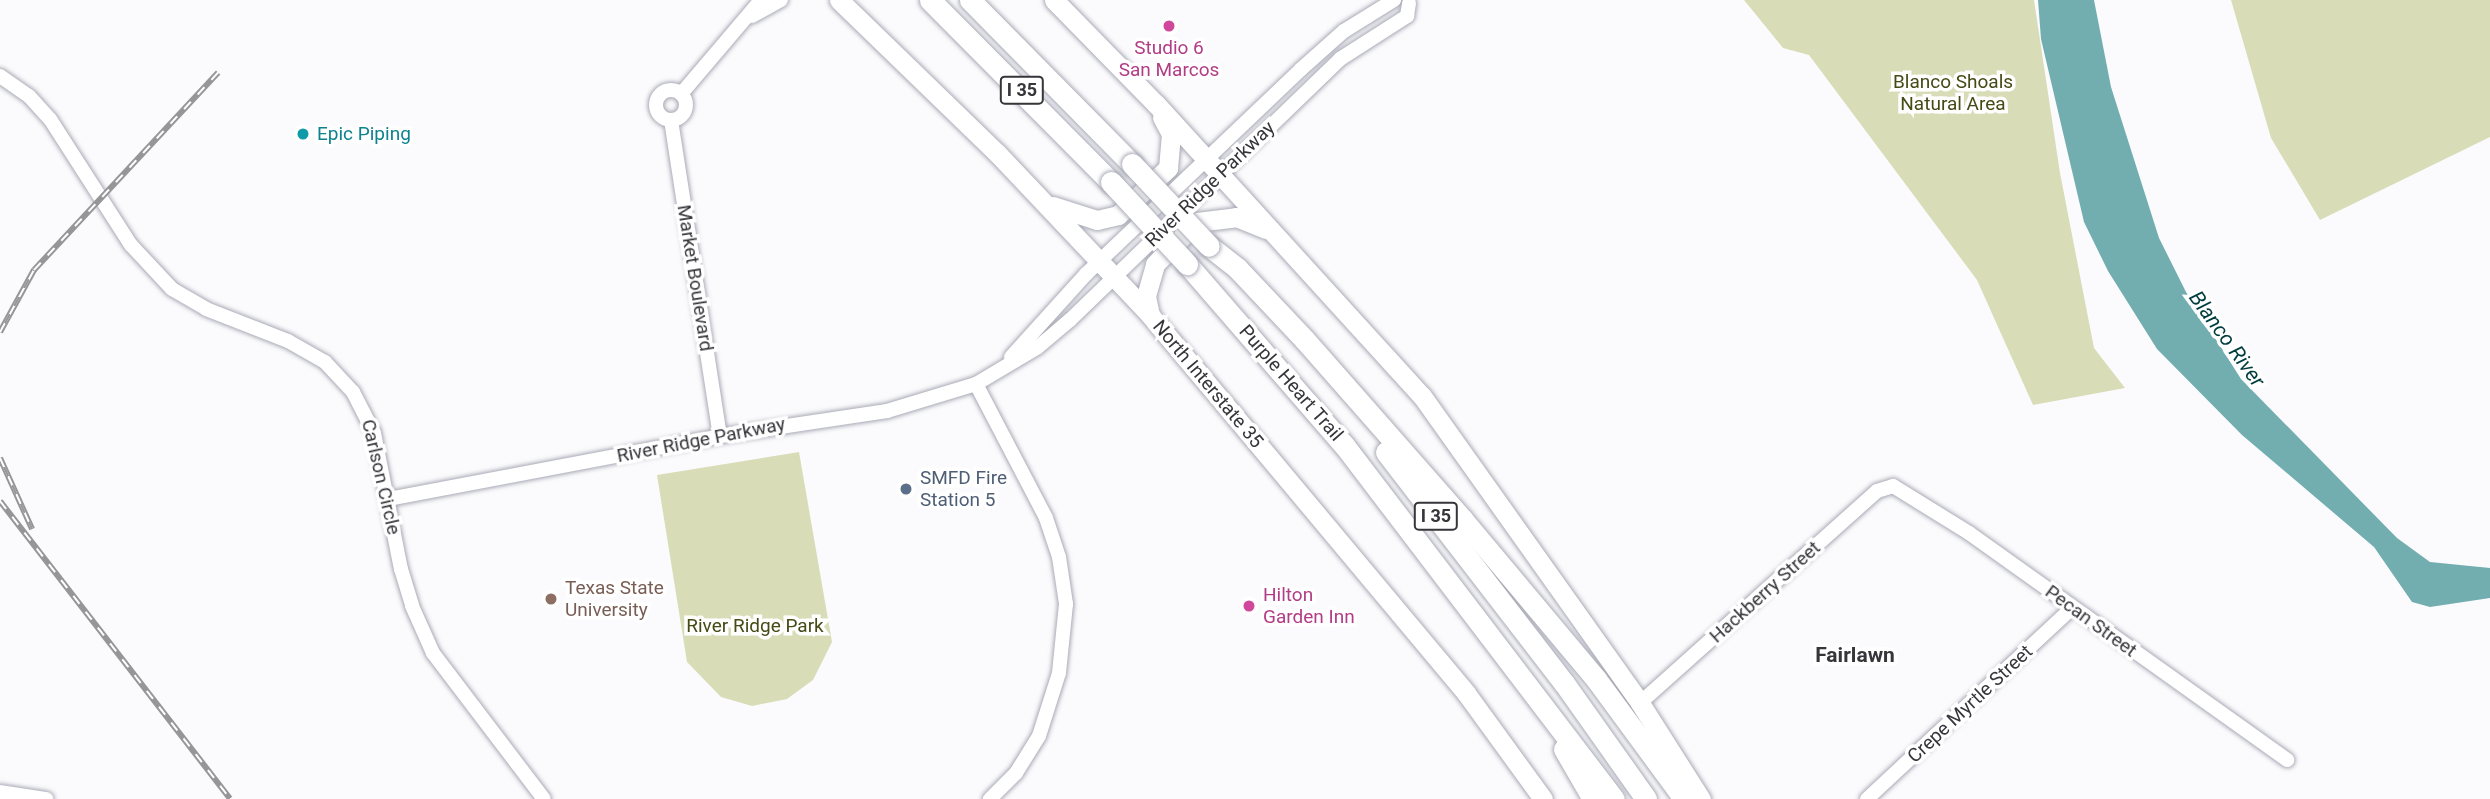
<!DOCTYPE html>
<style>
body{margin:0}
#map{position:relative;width:2490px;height:799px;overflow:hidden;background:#fbfbfd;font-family:Roboto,sans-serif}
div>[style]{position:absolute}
.green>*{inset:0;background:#d8ddb8}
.water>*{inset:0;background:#72aeb0}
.roads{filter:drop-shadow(0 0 2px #a9aab6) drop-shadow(0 0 2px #a9aab6)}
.minor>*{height:14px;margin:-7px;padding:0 7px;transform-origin:7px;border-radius:7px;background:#fff}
.minor>.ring{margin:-7px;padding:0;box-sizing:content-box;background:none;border:14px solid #fff;border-radius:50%}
.major>*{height:19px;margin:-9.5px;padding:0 9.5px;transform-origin:9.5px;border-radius:9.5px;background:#fff}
.highway>*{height:21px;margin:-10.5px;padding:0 10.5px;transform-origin:10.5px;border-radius:10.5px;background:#fff}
.rail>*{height:6px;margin-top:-3px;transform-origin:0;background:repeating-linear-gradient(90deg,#fff 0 10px,#969699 0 20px);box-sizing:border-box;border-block:2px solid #969699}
.bridges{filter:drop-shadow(0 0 2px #a9aab6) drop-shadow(0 0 2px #a9aab6)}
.highway-bridge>*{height:21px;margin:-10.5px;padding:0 10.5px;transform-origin:10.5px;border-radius:10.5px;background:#fff}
.dots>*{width:19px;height:19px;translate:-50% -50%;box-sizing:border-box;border:4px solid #fff;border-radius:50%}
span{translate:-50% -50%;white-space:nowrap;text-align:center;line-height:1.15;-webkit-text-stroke:7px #fff;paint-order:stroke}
.shield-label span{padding:2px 5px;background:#fff;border:2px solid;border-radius:5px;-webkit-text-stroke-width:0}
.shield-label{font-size:18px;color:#35353a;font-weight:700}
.hotel-label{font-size:19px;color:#b23c85}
.left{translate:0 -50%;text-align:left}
.park-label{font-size:19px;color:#464a15}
.culture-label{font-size:19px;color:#0d838f}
.street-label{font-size:19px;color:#35353a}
.service-label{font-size:19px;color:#4e5e75}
.education-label{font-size:19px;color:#785e54}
.water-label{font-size:21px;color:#003c3e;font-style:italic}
.neighbourhood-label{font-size:21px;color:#35353a;font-weight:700}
</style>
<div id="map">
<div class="green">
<i style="clip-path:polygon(1744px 0,2034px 0,2060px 173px,2094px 348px,2125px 388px,2033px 405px,1977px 280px,1809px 55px,1783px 48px)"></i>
<i style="clip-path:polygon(2231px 0,2490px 0,2490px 137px,2320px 220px,2271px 138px)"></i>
<i style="clip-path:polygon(799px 452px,832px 642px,813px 680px,787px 699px,752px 706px,721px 697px,687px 662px,657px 475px)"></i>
</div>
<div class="water">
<i style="clip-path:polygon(2038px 0,2094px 0,2111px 87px,2159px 238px,2186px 292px,2241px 379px,2397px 538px,2430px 562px,2490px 568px,2490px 598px,2430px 607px,2412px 602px,2374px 547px,2242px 435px,2157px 349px,2108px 271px,2084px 222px,2041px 39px)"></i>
</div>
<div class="roads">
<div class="minor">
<i style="left:752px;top:16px;width:33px;rotate:-29deg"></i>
<i style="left:0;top:76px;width:35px;rotate:35deg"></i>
<i style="left:29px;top:96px;width:31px;rotate:48deg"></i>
<i style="left:50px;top:119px;width:150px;rotate:57.3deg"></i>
<i style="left:131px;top:245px;width:60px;rotate:47deg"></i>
<i style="left:172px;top:289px;width:39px;rotate:30deg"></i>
<i style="left:206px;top:309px;width:88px;rotate:21.3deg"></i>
<i style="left:288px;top:341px;width:43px;rotate:29.6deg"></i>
<i style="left:325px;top:362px;width:41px;rotate:47deg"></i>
<i style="left:353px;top:392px;width:46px;rotate:62.9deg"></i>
<i style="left:374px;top:433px;width:139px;rotate:78.8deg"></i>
<i style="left:401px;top:569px;width:39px;rotate:73deg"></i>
<i style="left:412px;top:606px;width:51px;rotate:65.9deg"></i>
<i style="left:433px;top:653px;width:183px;rotate:52.8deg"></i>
<i class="ring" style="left:656px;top:90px;width:16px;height:16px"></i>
<i style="left:681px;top:94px;width:123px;rotate:-49.6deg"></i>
<i style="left:671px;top:120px;width:320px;rotate:81.2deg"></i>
<i style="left:1011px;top:357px;width:112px;rotate:-47.9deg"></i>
<i style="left:1086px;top:274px;width:296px;rotate:-43.6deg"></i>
<i style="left:1300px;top:70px;width:59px;rotate:-41.6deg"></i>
<i style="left:1344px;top:31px;width:59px;rotate:-31.8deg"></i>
<i style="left:976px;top:384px;width:151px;rotate:62.4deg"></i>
<i style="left:1046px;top:518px;width:41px;rotate:71.6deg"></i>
<i style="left:1059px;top:557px;width:48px;rotate:81.5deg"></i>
<i style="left:1066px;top:604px;width:69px;rotate:95.8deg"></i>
<i style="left:1059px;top:673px;width:66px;rotate:107.6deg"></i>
<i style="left:1039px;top:736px;width:44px;rotate:121.9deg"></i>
<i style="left:1016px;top:773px;width:37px;rotate:135deg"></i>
<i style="left:388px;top:499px;width:338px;rotate:-10.7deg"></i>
<i style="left:720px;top:436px;width:169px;rotate:-8.5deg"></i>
<i style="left:887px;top:411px;width:93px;rotate:-16.9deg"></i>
<i style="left:976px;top:384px;width:72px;rotate:-30.8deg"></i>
<i style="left:1038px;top:347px;width:42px;rotate:-40.2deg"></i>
<i style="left:1070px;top:320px;width:376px;rotate:-44deg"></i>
<i style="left:1340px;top:59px;width:80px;rotate:-32.7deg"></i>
<i style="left:1407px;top:16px;width:13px;rotate:-81deg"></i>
<i style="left:1640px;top:703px;width:318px;rotate:-41.8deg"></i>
<i style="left:1877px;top:491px;width:17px;rotate:-17deg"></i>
<i style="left:1893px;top:486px;width:89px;rotate:31.7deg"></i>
<i style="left:1969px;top:533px;width:391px;rotate:35.5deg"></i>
<i style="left:0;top:792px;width:47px;rotate:8.7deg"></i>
<i style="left:1867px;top:799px;width:280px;rotate:-43deg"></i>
</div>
<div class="major">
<i style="left:839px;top:0;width:220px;rotate:44.1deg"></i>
<i style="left:997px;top:153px;width:223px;rotate:46.6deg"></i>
<i style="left:1150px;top:315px;width:493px;rotate:50.1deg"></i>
<i style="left:1466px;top:693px;width:131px;rotate:54deg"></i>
<i style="left:1054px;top:0;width:146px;rotate:45.6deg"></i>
<i style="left:1156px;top:104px;width:395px;rotate:47.7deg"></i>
<i style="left:1422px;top:396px;width:377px;rotate:54.6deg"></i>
<i style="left:1640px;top:703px;width:114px;rotate:57.6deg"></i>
<i style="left:1053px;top:206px;width:46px;rotate:17.7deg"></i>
<i style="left:1097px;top:220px;width:22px;rotate:-13deg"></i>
<i style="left:1118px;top:215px;width:69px;rotate:-43.2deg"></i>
<i style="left:1168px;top:168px;width:34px;rotate:-85deg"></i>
<i style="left:1171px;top:134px;width:19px;rotate:-118deg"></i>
<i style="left:1150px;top:315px;width:19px;rotate:-102deg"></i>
<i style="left:1146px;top:296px;width:33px;rotate:-74deg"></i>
<i style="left:1155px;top:264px;width:59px;rotate:-45deg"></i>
<i style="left:1197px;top:222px;width:39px;rotate:-7deg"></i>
<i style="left:1236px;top:217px;width:32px;rotate:22deg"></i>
</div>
<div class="highway">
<i style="left:930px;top:0;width:257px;rotate:45.2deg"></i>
<i style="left:970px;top:0;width:231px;rotate:45.4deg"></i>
<i style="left:1209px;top:246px;width:36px;rotate:38deg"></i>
<i style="left:1237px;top:268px;width:98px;rotate:46.7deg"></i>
<i style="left:1304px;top:339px;width:241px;rotate:48.7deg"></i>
<i style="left:1463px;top:520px;width:207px;rotate:50.1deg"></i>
<i style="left:1596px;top:679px;width:149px;rotate:53.7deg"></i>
<i style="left:1187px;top:264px;width:240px;rotate:49.1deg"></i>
<i style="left:1344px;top:445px;width:445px;rotate:52.7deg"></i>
<i style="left:1386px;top:452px;width:292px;rotate:52.4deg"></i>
<i style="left:1564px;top:683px;width:142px;rotate:54.7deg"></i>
<i style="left:1564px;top:749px;width:58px;rotate:59.9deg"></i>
</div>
</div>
<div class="rail">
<i style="left:0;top:332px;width:71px;rotate:-61.3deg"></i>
<i style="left:34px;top:270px;width:270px;rotate:-47deg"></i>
<i style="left:0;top:458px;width:78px;rotate:65.7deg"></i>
<i style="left:0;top:501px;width:376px;rotate:52.3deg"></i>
</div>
<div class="bridges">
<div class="highway-bridge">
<i style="left:1132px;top:164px;width:112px;rotate:46.8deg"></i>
<i style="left:1111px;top:182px;width:112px;rotate:47.2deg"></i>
</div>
</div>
<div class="dots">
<i style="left:1169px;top:26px;background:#d1479c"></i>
<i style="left:303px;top:134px;background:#0f9aa8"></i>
<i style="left:906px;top:489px;background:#5c6f8a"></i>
<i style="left:551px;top:599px;background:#8d6e63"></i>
<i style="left:1249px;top:606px;background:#d1479c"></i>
</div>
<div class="shield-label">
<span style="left:1022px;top:90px">I 35</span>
<span style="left:1436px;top:516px">I 35</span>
</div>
<div class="hotel-label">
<span style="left:1169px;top:59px">Studio 6<br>San Marcos</span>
<span class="left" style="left:1263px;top:606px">Hilton<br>Garden Inn</span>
</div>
<div class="park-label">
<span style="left:1953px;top:93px">Blanco Shoals<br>Natural Area</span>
<span style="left:755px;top:626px">River Ridge Park</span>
</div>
<div class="culture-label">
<span class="left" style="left:317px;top:134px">Epic Piping</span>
</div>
<div class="street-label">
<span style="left:1210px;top:184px;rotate:-44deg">River Ridge Parkway</span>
<span style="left:695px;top:278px;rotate:81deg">Market Boulevard</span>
<span style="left:1291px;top:383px;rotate:49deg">Purple Heart Trail</span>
<span style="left:1208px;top:384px;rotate:50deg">North Interstate 35</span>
<span style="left:701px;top:440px;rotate:-11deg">River Ridge Parkway</span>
<span style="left:381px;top:477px;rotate:77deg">Carlson Circle</span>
<span style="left:1765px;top:592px;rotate:-42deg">Hackberry Street</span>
<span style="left:2091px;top:621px;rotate:36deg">Pecan Street</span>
<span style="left:1970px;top:704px;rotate:-43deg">Crepe Myrtle Street</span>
</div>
<div class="service-label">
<span class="left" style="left:920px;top:489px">SMFD Fire<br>Station 5</span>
</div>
<div class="education-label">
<span class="left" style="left:565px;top:599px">Texas State<br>University</span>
</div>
<div class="water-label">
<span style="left:2227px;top:339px;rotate:54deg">Blanco River</span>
</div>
<div class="neighbourhood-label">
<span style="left:1855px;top:655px">Fairlawn</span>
</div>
</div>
